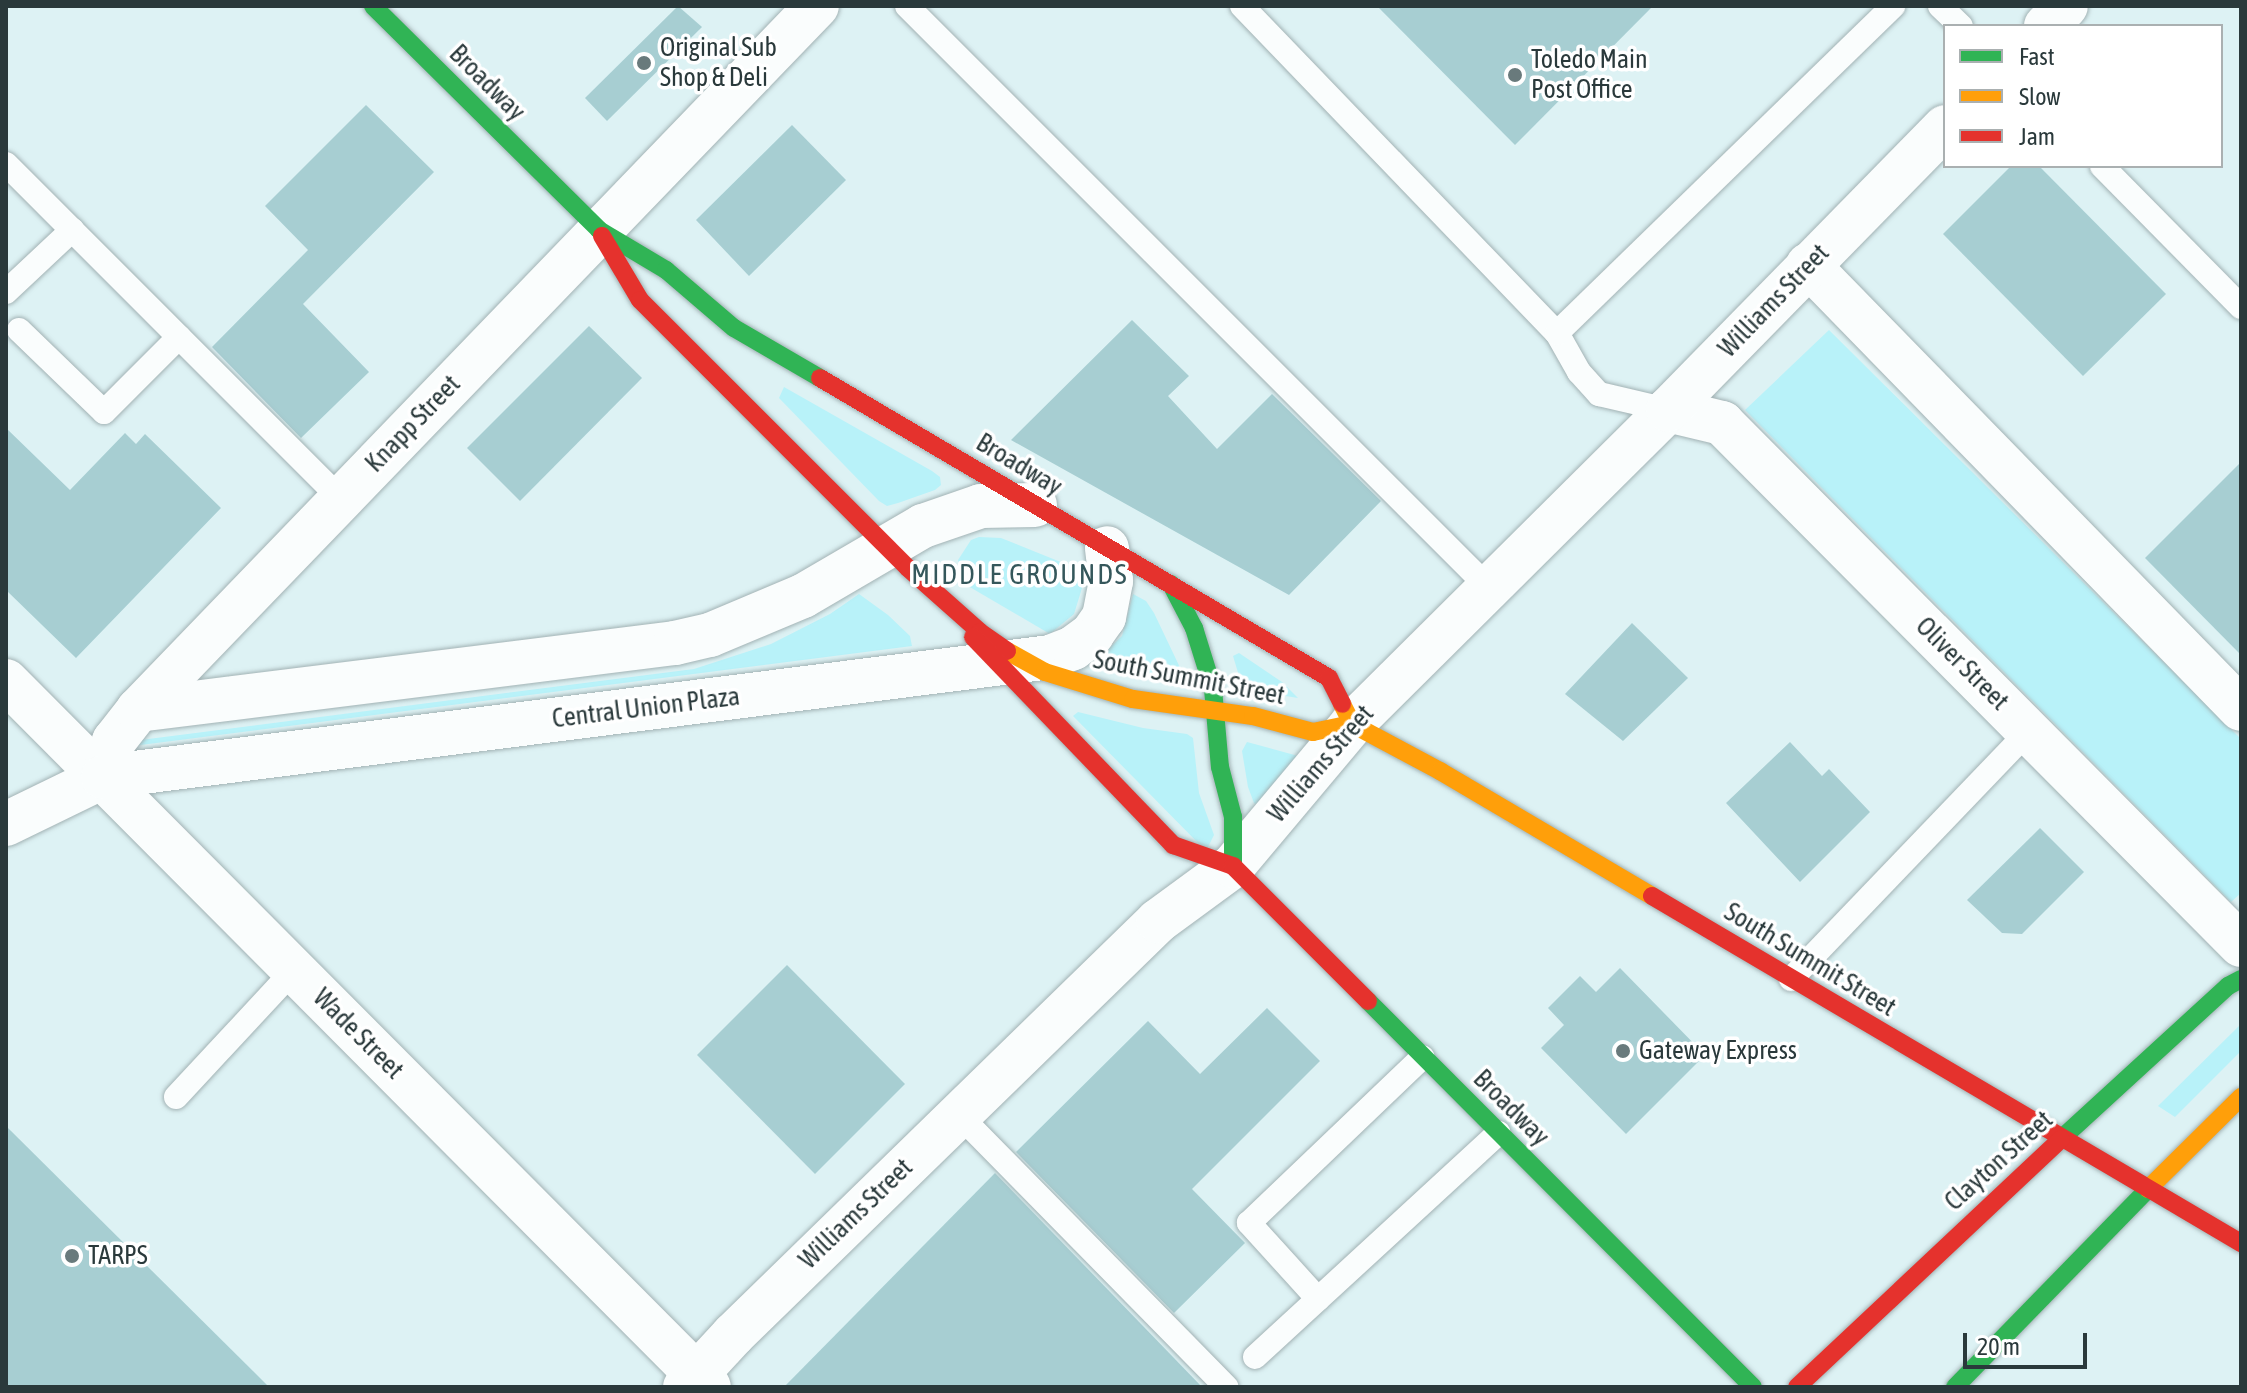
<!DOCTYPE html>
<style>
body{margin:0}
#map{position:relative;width:2247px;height:1393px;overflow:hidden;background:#ddf2f4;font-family:"Asap Condensed",sans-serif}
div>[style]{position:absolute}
.green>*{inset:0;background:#b8f2f9}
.building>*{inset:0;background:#a7ced2}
.roads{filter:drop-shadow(0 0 2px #a2b2b4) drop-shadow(0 0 2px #a2b2b4)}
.lane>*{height:24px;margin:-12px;padding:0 12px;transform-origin:12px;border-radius:12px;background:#fafdfd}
.street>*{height:44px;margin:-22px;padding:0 22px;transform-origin:22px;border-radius:22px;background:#fafdfd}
.fast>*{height:18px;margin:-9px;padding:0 9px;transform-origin:9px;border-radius:9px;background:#30b455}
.slow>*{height:18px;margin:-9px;padding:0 9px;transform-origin:9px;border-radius:9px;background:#ff9f0a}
.jam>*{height:18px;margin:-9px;padding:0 9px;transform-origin:9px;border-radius:9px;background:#e5322d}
.dots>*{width:22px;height:22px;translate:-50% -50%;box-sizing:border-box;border:4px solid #fff;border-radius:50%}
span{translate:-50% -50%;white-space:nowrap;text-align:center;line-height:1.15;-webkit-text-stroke:7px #fff;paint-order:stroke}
.poi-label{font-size:26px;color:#2a393b}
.left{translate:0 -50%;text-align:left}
.street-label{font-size:26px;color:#2a393b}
.neighbourhood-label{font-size:28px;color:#35575b;letter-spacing:2px}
.frame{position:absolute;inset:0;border:8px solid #2a393b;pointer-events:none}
.legend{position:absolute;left:1943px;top:24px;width:280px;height:144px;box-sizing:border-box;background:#fff;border:2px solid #aab0b1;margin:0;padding:10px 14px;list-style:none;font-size:24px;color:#2a393b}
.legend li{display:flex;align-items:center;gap:16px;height:40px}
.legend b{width:40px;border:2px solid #aab0b1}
.scale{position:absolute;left:1963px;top:1333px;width:124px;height:36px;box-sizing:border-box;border:4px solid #2a393b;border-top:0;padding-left:10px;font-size:24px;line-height:28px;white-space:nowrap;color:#2a393b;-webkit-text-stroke:6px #fff;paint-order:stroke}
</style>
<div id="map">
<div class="green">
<i style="clip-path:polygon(1829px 330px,2241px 739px,2241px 893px,2231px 902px,1745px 410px)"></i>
<i style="clip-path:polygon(784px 387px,932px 471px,940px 477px,941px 485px,935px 490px,898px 503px,887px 506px,879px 501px,779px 398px)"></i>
<i style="clip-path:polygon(979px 537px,1001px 538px,1078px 569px,1082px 588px,1074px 614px,1050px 634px,968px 586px,961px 578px,958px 560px,971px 540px)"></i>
<i style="clip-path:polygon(859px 594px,888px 615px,910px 636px,912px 646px,117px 748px,117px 743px,694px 669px,771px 644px,830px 614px)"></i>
<i style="clip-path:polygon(1133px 594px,1146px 601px,1154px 613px,1185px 678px,1178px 682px,1149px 677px,1099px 662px,1101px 656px,1122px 636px)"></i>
<i style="clip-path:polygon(1239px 653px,1282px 682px,1298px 698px,1243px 689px,1233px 656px)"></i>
<i style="clip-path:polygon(1078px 712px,1143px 728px,1187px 734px,1193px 738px,1199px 793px,1214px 835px,1206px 851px,1073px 716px)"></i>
<i style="clip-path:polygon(1247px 742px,1298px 756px,1259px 806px,1254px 803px,1248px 787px,1242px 751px)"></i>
<i style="clip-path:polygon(2241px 1024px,2241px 1051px,2175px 1117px,2158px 1106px)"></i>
</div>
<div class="building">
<i style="clip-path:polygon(678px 6px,702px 27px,607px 121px,585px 98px)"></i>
<i style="clip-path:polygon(1377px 6px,1653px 6px,1515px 145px)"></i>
<i style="clip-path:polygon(366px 105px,434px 172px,303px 304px,369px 372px,301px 438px,212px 347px,308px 250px,265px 206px)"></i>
<i style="clip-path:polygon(792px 125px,846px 180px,749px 276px,696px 220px)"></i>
<i style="clip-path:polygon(2011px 166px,2039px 166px,2166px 294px,2083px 376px,1943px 234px)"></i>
<i style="clip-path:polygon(1132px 320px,1189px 376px,1168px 396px,1217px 449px,1272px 394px,1381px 501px,1289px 595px,1011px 440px)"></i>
<i style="clip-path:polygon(589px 326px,642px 378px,520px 501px,467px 448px)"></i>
<i style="clip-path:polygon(6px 428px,70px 490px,125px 433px,136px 444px,145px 434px,221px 508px,76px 658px,6px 590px)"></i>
<i style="clip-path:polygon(2241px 462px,2241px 655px,2145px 558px)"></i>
<i style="clip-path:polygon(1632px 623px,1688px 678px,1623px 741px,1565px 694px)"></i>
<i style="clip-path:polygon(1790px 742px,1822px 776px,1829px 769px,1870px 812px,1800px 882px,1726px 803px)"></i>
<i style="clip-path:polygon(2040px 828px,2084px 872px,2022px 934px,2002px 933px,1967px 900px)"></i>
<i style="clip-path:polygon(787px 965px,905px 1084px,815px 1174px,697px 1055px)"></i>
<i style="clip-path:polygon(1620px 968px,1705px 1055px,1626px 1134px,1541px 1048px,1564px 1025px,1548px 1008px,1580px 976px,1596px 992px)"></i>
<i style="clip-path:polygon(1267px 1008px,1320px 1061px,1192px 1189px,1245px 1243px,1174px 1313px,1016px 1152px,1148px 1021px,1200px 1074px)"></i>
<i style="clip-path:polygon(6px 1126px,269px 1387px,6px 1387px)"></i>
<i style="clip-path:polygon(995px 1173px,1202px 1387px,784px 1387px)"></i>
</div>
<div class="roads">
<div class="lane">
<i style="left:907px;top:6px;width:822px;rotate:45deg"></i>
<i style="left:1242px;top:6px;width:454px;rotate:46.1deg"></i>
<i style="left:1557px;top:333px;width:45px;rotate:60.6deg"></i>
<i style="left:1579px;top:372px;width:30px;rotate:48deg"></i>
<i style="left:1599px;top:394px;width:71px;rotate:13.1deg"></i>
<i style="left:1940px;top:6px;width:29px;rotate:44deg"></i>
<i style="left:6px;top:164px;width:474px;rotate:45deg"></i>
<i style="left:2102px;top:166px;width:198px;rotate:45.4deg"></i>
<i style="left:6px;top:292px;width:91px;rotate:-43.2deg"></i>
<i style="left:19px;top:330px;width:118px;rotate:44deg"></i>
<i style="left:104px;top:412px;width:106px;rotate:-45deg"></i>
<i style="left:1557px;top:333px;width:469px;rotate:-44.2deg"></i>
<i style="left:1791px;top:979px;width:344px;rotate:-46.2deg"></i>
<i style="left:176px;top:1097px;width:173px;rotate:-47.1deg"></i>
<i style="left:958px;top:1114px;width:383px;rotate:45.5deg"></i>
<i style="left:1318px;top:1299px;width:103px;rotate:-132.2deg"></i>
<i style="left:1249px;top:1223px;width:240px;rotate:-43.7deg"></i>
<i style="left:1255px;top:1357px;width:331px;rotate:-42.6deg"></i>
</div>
<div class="street">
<i style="left:2046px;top:26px;width:28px;rotate:-45deg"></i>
<i style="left:1808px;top:265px;width:620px;rotate:45.72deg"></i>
<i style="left:1668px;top:410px;width:56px;rotate:13.5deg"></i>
<i style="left:1722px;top:423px;width:736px;rotate:45.17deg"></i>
<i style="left:6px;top:681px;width:996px;rotate:45.12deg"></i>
<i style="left:138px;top:710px;width:541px;rotate:-7.11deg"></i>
<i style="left:675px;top:643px;width:36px;rotate:-13deg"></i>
<i style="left:710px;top:635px;width:101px;rotate:-22.8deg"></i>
<i style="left:803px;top:596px;width:139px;rotate:-30.3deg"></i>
<i style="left:923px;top:526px;width:61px;rotate:-19deg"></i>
<i style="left:981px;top:506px;width:54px;rotate:-1.1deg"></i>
<i style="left:103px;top:777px;width:38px;rotate:-73deg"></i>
<i style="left:114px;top:741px;width:39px;rotate:-52deg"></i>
<i style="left:138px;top:710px;width:978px;rotate:-46.04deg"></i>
<i style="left:6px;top:824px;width:108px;rotate:-25.9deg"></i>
<i style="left:103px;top:777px;width:955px;rotate:-7.22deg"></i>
<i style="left:1050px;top:657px;width:25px;rotate:-21deg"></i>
<i style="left:1073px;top:648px;width:24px;rotate:-36deg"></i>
<i style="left:1092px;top:634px;width:21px;rotate:-55deg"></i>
<i style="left:1104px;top:617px;width:37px;rotate:-79deg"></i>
<i style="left:1111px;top:581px;width:33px;rotate:-97deg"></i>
<i style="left:685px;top:1387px;width:71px;rotate:-47.3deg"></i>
<i style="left:733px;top:1335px;width:593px;rotate:-44.25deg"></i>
<i style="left:1158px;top:921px;width:93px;rotate:-36.3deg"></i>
<i style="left:1233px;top:866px;width:185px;rotate:-50deg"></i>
<i style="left:1352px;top:724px;width:445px;rotate:-44.8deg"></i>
<i style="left:1668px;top:410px;width:396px;rotate:-45.6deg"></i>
</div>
<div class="fast">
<i style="left:373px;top:6px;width:318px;rotate:44.7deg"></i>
<i style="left:599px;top:230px;width:78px;rotate:30.8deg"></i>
<i style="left:666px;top:270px;width:89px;rotate:40.5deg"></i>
<i style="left:734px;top:328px;width:99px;rotate:30.2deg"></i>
<i style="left:1171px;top:584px;width:50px;rotate:62.4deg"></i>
<i style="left:1194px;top:628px;width:64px;rotate:72.7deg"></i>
<i style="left:1213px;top:689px;width:78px;rotate:84.9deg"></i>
<i style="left:1220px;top:767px;width:52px;rotate:75.4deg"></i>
<i style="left:1233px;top:817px;width:49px;rotate:90deg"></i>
<i style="left:1368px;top:1001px;width:545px;rotate:45.07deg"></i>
<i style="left:2061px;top:1139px;width:226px;rotate:-42.5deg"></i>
<i style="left:2228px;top:986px;width:15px;rotate:-28deg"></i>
<i style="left:1955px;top:1387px;width:277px;rotate:-45.7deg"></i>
</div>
<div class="slow">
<i style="left:1007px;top:651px;width:43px;rotate:28.9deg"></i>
<i style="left:1045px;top:672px;width:92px;rotate:17.1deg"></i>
<i style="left:1133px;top:699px;width:121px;rotate:8.1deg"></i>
<i style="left:1253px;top:716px;width:62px;rotate:14.9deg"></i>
<i style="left:1313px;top:732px;width:40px;rotate:-12deg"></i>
<i style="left:1342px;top:704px;width:22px;rotate:63deg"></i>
<i style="left:1352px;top:724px;width:100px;rotate:28.1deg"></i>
<i style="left:1440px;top:771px;width:246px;rotate:30.5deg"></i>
<i style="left:2148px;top:1189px;width:131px;rotate:-44.7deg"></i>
</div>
<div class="jam">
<i style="left:602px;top:236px;width:74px;rotate:59.3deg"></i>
<i style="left:640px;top:300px;width:379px;rotate:45deg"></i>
<i style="left:908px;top:568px;width:96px;rotate:41.6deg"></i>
<i style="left:980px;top:632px;width:33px;rotate:35deg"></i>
<i style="left:820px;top:378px;width:591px;rotate:30.51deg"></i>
<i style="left:1329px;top:678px;width:29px;rotate:63deg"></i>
<i style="left:973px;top:637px;width:289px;rotate:46.1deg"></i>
<i style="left:1173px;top:845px;width:64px;rotate:19.3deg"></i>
<i style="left:1233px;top:866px;width:191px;rotate:45deg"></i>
<i style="left:1652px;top:896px;width:684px;rotate:30.5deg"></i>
<i style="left:1797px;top:1387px;width:362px;rotate:-43.2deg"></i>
</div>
</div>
<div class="dots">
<i style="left:644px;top:63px;background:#697a7c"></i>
<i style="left:1515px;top:75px;background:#697a7c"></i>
<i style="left:1623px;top:1051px;background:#697a7c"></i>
<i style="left:72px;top:1256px;background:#697a7c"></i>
</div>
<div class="poi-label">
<span class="left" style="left:660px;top:63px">Original Sub<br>Shop &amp; Deli</span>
<span class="left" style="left:1531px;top:75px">Toledo Main<br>Post Office</span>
<span class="left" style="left:1639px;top:1051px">Gateway Express</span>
<span class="left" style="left:88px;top:1256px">TARPS</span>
</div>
<div class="street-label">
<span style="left:487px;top:83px;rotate:45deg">Broadway</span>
<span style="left:1774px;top:301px;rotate:-46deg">Williams Street</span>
<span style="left:413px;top:424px;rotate:-46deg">Knapp Street</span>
<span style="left:1019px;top:465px;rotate:31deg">Broadway</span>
<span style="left:1962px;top:664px;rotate:45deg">Oliver Street</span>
<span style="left:1189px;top:678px;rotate:11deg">South Summit Street</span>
<span style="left:646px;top:708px;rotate:-7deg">Central Union Plaza</span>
<span style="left:1321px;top:764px;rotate:-49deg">Williams Street</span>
<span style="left:1810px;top:960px;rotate:31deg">South Summit Street</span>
<span style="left:358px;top:1034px;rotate:45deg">Wade Street</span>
<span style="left:1511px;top:1108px;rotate:45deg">Broadway</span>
<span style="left:1999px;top:1161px;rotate:-42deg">Clayton Street</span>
<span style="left:856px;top:1214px;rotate:-44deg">Williams Street</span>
</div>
<div class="neighbourhood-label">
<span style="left:1020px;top:574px">MIDDLE GROUNDS</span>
</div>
<div class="frame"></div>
<ul class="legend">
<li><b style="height:10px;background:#30b455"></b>Fast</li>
<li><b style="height:10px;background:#ff9f0a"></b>Slow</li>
<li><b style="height:10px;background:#e5322d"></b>Jam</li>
</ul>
<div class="scale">20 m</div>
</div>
